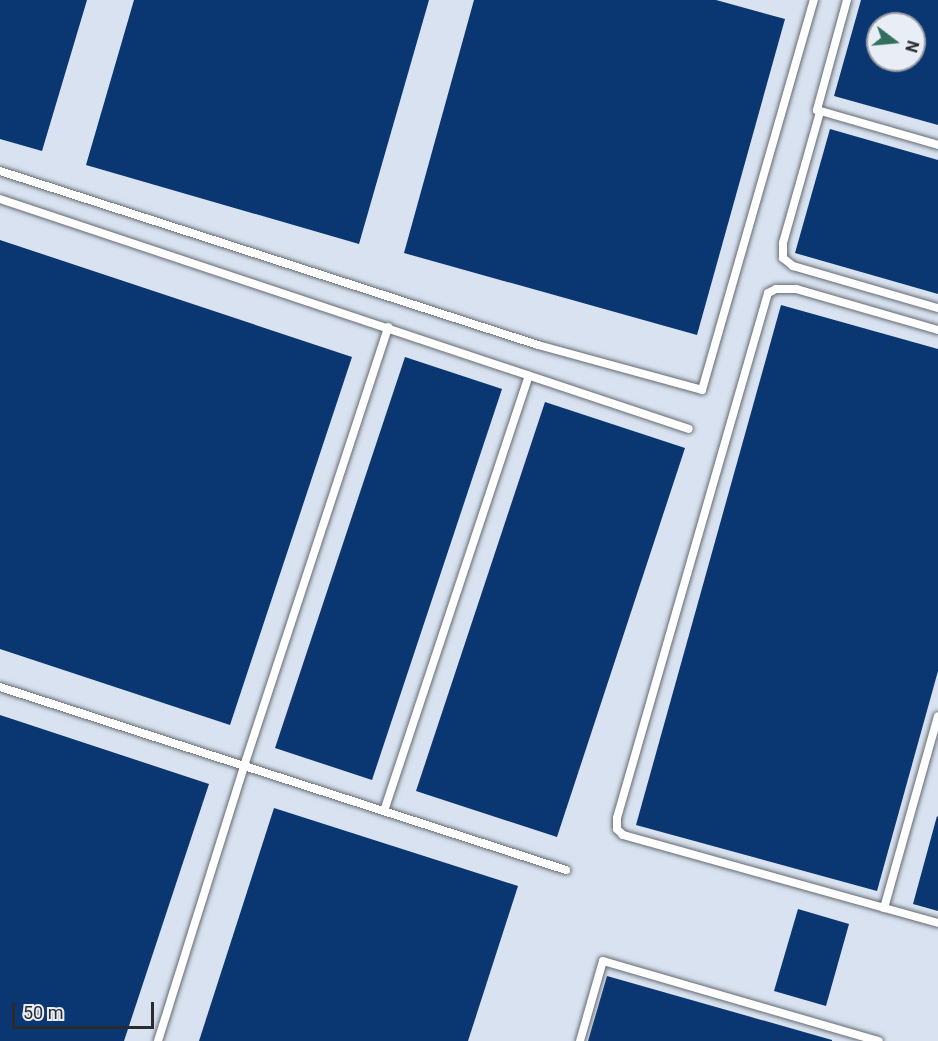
<!DOCTYPE html>
<style>
body{margin:0}
#map{position:relative;width:938px;height:1041px;overflow:hidden;background:#e8edf6;font-family:Roboto,sans-serif}
div>[style]{position:absolute}
.built>*{inset:0;background:#d8e2f0}
.building>*{inset:0;background:#0a3771}
.roads{filter:drop-shadow(0 0 2px #656a71) drop-shadow(0 0 2px #656a71)}
.service>*{height:8px;margin:-4px;padding:0 4px;transform-origin:4px;border-radius:4px;background:#fff}
span{translate:-50% -50%;white-space:nowrap;text-align:center;line-height:1.15;-webkit-text-stroke:6px #e8edf6;paint-order:stroke}
.north{position:absolute;left:866px;top:12px;width:60px;height:60px;box-sizing:border-box;background:#e8edf6;border:2px solid #9c9fa6;border-radius:50%;rotate:106deg;font-size:16px;font-weight:700;line-height:24px;text-align:center;color:#292b2e}
.north::after{content:'';display:block;margin:auto;width:21px;height:27px;background:#31705e;clip-path:polygon(50% 0,100% 100%,50% 72%,0 100%)}
.scale{position:absolute;left:12px;top:1002px;width:142px;height:27px;box-sizing:border-box;border:3px solid #292b2e;border-top:0;padding-left:8px;font-size:18px;line-height:21px;white-space:nowrap;color:#292b2e;-webkit-text-stroke:4px #e8edf6;paint-order:stroke}
</style>
<div id="map">
<div class="built">
<i style="clip-path:polygon(evenodd,0 0,938px 0,938px 1041px,0 1041px,0 0,878px 24px,914px 24px,914px 60px,878px 60px,878px 24px)"></i>
</div>
<div class="building">
<i style="clip-path:polygon(0 0,87px 0,42px 151px,0 139px)"></i>
<i style="clip-path:polygon(134px 0,429px 0,359px 244px,86px 165px)"></i>
<i style="clip-path:polygon(474px 0,716px 0,785px 19px,697px 335px,404px 253px)"></i>
<i style="clip-path:polygon(evenodd,861px 0,938px 0,938px 125px,834px 96px,861px 0,878px 24px,914px 24px,914px 60px,878px 60px,878px 24px)"></i>
<i style="clip-path:polygon(830px 129px,938px 160px,938px 294px,795px 253px)"></i>
<i style="clip-path:polygon(0 240px,352px 357px,230px 725px,0 649px)"></i>
<i style="clip-path:polygon(781px 305px,938px 349px,938px 671px,877px 891px,636px 825px)"></i>
<i style="clip-path:polygon(405px 357px,502px 389px,372px 780px,275px 748px)"></i>
<i style="clip-path:polygon(545px 402px,685px 448px,557px 837px,416px 791px)"></i>
<i style="clip-path:polygon(0 715px,209px 784px,124px 1041px,0 1041px)"></i>
<i style="clip-path:polygon(274px 808px,518px 886px,468px 1041px,199px 1041px)"></i>
<i style="clip-path:polygon(937px 816px,938px 817px,938px 911px,913px 904px)"></i>
<i style="clip-path:polygon(798px 909px,849px 924px,826px 1006px,774px 991px)"></i>
<i style="clip-path:polygon(607px 976px,832px 1040px,832px 1041px,588px 1041px)"></i>
</div>
<div class="roads">
<div class="service">
<i style="left:847px;top:0;width:114px;rotate:105.3deg"></i>
<i style="left:817px;top:110px;width:126px;rotate:16.1deg"></i>
<i style="left:820px;top:112px;width:136px;rotate:105.8deg"></i>
<i style="left:783px;top:243px;width:15px;rotate:90deg"></i>
<i style="left:783px;top:258px;width:13px;rotate:39deg"></i>
<i style="left:793px;top:266px;width:151px;rotate:16.2deg"></i>
<i style="left:0;top:171px;width:565px;rotate:17.92deg"></i>
<i style="left:538px;top:345px;width:170px;rotate:15.3deg"></i>
<i style="left:702px;top:390px;width:406px;rotate:-74deg"></i>
<i style="left:0;top:199px;width:726px;rotate:18.46deg"></i>
<i style="left:938px;top:330px;width:148px;rotate:-163.9deg"></i>
<i style="left:796px;top:289px;width:20px;rotate:180deg"></i>
<i style="left:776px;top:289px;width:9px;rotate:153deg"></i>
<i style="left:768px;top:293px;width:546px;rotate:106.05deg"></i>
<i style="left:617px;top:818px;width:11px;rotate:90deg"></i>
<i style="left:617px;top:829px;width:8px;rotate:45deg"></i>
<i style="left:623px;top:835px;width:327px;rotate:15.6deg"></i>
<i style="left:0;top:687px;width:595px;rotate:17.92deg"></i>
<i style="left:384px;top:811px;width:459px;rotate:-71.6deg"></i>
<i style="left:884px;top:908px;width:199px;rotate:-74.3deg"></i>
<i style="left:158px;top:1041px;width:288px;rotate:-72.6deg"></i>
<i style="left:244px;top:766px;width:462px;rotate:-71.8deg"></i>
<i style="left:580px;top:1041px;width:83px;rotate:-74deg"></i>
<i style="left:603px;top:961px;width:287px;rotate:16.2deg"></i>
</div>
</div>
<div class="north">N</div>
<div class="scale">50 m</div>
</div>
